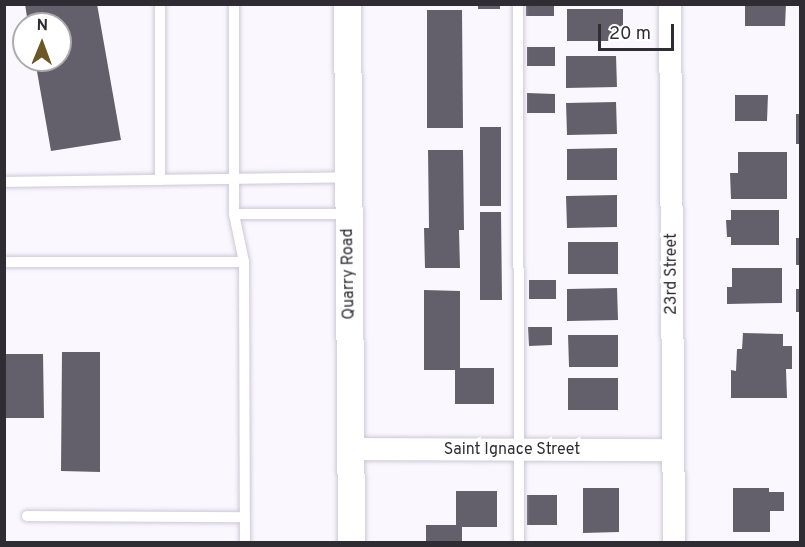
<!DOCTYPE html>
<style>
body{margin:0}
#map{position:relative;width:805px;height:547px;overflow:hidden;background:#faf8fe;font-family:Overpass,sans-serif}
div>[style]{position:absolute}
.building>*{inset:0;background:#63606c}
.roads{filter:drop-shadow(0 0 2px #ccc8d6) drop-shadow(0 0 2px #ccc8d6)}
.service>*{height:10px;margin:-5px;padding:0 5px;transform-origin:5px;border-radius:5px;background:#fff}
.minor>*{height:22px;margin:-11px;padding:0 11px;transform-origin:11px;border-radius:11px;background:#fff}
.tertiary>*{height:27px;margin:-13.5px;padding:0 13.5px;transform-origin:13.5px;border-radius:13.5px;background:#fff}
span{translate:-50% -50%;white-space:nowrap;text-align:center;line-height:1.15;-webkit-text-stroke:6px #fff;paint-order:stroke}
.street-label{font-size:16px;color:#2f2d33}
.frame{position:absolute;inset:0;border:6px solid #2f2d33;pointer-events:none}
.north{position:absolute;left:12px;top:12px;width:60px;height:60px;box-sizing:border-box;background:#fff;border:2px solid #acabad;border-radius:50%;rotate:1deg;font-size:16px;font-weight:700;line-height:24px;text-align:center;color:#2f2d33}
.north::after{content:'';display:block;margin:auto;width:21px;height:27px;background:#6b5826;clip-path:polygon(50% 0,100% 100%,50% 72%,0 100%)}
.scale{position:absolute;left:598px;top:24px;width:76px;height:27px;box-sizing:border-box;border:3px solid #2f2d33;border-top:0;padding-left:8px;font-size:18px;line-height:21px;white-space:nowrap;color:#2f2d33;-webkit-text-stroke:4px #fff;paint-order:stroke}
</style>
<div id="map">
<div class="building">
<i style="clip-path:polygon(25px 4px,97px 4px,121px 140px,51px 151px,35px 60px,60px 60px,60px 24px,28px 24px)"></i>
<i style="clip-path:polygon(478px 4px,500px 4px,500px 9px,478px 9px)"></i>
<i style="clip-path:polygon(526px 4px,554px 4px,554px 16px,526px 16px)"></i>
<i style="clip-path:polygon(745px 4px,786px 4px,785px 26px,745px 26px)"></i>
<i style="clip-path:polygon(567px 9px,623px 9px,623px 26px,617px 27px,617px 41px,567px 41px)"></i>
<i style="clip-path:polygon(427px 10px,462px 10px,463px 128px,427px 128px)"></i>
<i style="clip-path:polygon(527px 47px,555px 47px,555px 66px,527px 66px)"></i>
<i style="clip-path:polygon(566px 56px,616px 56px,617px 87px,566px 88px)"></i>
<i style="clip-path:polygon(527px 93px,555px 94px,555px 113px,527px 113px)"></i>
<i style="clip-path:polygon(735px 95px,768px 95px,767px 121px,735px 121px)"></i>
<i style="clip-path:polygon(616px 102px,617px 134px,567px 135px,566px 103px)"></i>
<i style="clip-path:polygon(796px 114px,800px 114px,800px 144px,796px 144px)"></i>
<i style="clip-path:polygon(480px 127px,501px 127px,501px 206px,480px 206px)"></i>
<i style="clip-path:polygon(617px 148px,617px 180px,567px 180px,567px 149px)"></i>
<i style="clip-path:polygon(428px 150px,463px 150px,464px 230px,459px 230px,460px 268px,425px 268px,424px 228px,429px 228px)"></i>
<i style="clip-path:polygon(738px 152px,787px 152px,787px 199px,731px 199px,730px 173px,738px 173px)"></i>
<i style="clip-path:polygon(617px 195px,617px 227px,567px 228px,566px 196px)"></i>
<i style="clip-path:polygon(731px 210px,779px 210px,779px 245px,731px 245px,731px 237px,727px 237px,726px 220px,731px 220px)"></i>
<i style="clip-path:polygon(480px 212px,501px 212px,502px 300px,480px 300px)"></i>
<i style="clip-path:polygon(796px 238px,800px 238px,800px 265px,796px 265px)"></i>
<i style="clip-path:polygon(568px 242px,618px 242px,618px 274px,568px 274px)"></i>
<i style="clip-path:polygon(732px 268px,782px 268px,782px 303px,727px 304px,727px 287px,732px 287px)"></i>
<i style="clip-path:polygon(529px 280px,556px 280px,556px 299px,529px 299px)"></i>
<i style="clip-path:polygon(617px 288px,618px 320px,567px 321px,567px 289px)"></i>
<i style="clip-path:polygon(796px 289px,800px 289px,800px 312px,796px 312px)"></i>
<i style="clip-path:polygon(424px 290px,460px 291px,460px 368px,494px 368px,494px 404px,455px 404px,455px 370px,424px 370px)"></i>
<i style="clip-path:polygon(528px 327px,552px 327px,552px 345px,529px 346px)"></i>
<i style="clip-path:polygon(743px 333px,783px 334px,783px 346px,792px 346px,792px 369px,786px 369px,787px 398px,731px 398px,731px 370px,736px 371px,737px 349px,742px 349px)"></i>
<i style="clip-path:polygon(568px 335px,618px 335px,618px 367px,569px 367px)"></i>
<i style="clip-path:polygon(62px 352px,100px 352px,100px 472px,61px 471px)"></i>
<i style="clip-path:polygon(4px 354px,43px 354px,44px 418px,4px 418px)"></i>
<i style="clip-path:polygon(568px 378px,618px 378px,618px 410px,568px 410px)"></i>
<i style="clip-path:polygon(583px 488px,619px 488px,619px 532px,583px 533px)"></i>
<i style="clip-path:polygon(733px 488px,769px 488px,769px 492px,784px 492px,784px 511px,770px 511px,770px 532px,733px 532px)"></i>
<i style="clip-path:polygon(456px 491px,497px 491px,497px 527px,462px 527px,462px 542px,426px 542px,426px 525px,456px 525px)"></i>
<i style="clip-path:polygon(527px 495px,557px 495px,557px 525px,527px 525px)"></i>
</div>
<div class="roads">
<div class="service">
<i style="left:234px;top:4px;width:210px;rotate:90deg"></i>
<i style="left:234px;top:214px;width:49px;rotate:78.2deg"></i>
<i style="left:518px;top:4px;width:538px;rotate:89.89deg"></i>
<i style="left:160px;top:180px;width:176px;rotate:-90deg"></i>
<i style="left:4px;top:182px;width:344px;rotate:-0.8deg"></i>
<i style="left:234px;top:214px;width:113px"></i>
<i style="left:4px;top:262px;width:240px"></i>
<i style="left:244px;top:262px;width:280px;rotate:89.8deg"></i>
<i style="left:27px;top:516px;width:217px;rotate:0.3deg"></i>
</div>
<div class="minor">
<i style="left:670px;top:4px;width:538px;rotate:89.57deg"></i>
<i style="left:352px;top:449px;width:321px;rotate:0.2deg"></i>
</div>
<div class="tertiary">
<i style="left:347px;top:4px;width:538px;rotate:89.57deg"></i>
</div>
</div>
<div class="street-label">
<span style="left:349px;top:274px;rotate:-91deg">Quarry Road</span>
<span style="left:672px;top:274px;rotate:-90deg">23rd Street</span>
<span style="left:512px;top:450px">Saint Ignace Street</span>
</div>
<div class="frame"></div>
<div class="north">N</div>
<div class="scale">20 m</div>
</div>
